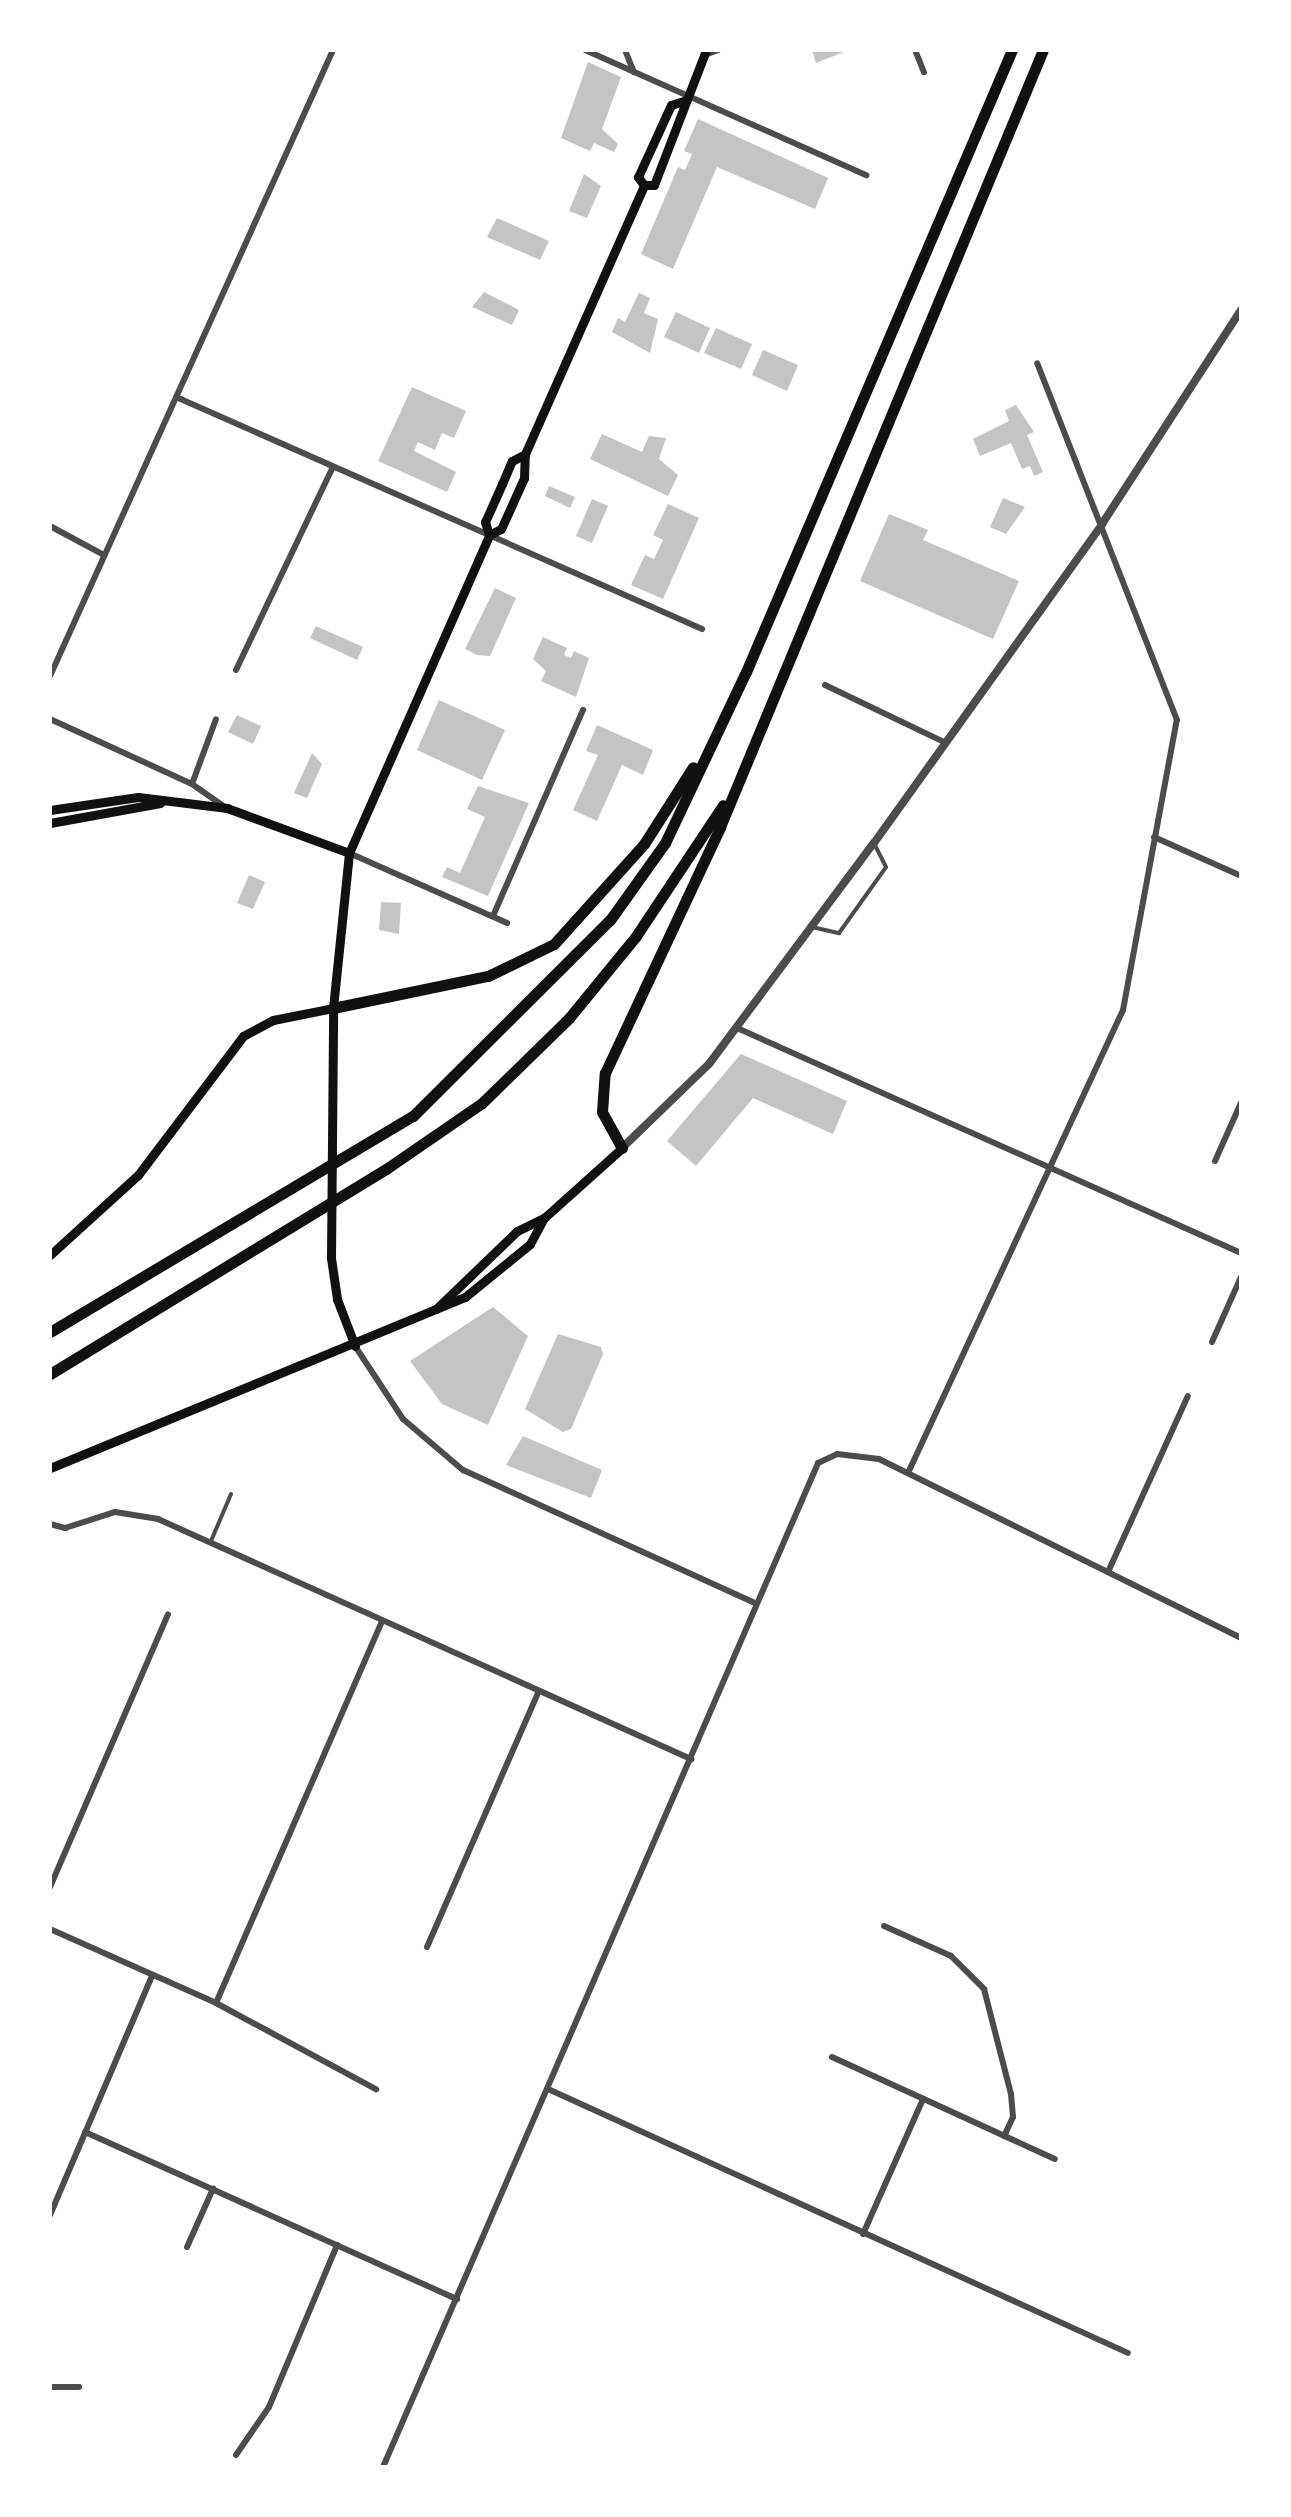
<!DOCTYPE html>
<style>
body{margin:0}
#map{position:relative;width:1291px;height:2517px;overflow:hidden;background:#fff;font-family:Quicksand,sans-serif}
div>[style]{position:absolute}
.building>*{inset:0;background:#c4c4c4}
.service>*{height:4px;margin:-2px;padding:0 2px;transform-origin:2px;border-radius:2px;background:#4c4c4c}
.minor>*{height:6px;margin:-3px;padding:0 3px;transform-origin:3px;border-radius:3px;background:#4c4c4c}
.tertiary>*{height:8px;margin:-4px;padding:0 4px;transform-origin:4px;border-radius:4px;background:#4c4c4c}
.secondary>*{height:9px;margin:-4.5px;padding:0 4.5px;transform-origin:4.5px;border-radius:4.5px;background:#111}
.motorway>*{height:11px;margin:-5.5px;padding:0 5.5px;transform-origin:5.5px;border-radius:5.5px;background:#111}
span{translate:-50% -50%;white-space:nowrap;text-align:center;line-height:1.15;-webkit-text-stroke:10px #fff;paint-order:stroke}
.frame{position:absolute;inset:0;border:52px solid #fff;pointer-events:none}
</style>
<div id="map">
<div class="building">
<i style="clip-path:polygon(812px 50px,849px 50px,816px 63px)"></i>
<i style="clip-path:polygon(588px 62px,621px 77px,602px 129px,618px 144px,614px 152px,594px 143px,590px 151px,561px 138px)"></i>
<i style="clip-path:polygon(698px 119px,828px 178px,815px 209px,717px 167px,673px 269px,641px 254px,678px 167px,685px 170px,692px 154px,684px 151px)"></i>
<i style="clip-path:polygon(584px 174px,601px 186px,587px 218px,569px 211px)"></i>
<i style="clip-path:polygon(497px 218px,549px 241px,540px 260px,487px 237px)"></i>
<i style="clip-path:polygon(484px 292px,519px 310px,512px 325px,472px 307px)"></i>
<i style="clip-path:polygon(639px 293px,650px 298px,644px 313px,658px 319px,650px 353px,612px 332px,618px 318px,625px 322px)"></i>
<i style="clip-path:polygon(676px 312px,710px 328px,699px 353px,664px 337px)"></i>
<i style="clip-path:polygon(716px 328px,752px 344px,741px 369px,704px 353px)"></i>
<i style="clip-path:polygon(763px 350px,798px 365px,787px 391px,752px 375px)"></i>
<i style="clip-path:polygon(412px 387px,466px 411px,454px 438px,442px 433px,435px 450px,418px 442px,414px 451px,456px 472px,447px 492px,378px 461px)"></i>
<i style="clip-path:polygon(1016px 405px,1034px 432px,1027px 435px,1043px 472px,1034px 476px,1030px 466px,1022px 469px,1011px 443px,980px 456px,973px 439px,1009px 421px,1005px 410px)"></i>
<i style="clip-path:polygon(602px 434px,642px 452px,649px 436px,666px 438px,659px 459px,678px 475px,668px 496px,590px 459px)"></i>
<i style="clip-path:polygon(549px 486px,575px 497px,570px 508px,545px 496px)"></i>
<i style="clip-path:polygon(1003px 498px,1025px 507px,1006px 534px,990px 527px)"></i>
<i style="clip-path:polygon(592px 499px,608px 506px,592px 543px,576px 536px)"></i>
<i style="clip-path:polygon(668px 504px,699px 518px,663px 599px,631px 585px,645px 555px,654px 559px,663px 540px,653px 535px)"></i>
<i style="clip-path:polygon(889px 514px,928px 530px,923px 540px,1019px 581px,993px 639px,860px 581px)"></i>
<i style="clip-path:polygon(495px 588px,516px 598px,490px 656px,477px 655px,465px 649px)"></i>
<i style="clip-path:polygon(316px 626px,363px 647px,357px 660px,310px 638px)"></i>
<i style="clip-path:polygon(543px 637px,567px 648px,564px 655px,571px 658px,574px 651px,589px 658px,576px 697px,541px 681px,546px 671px,533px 659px)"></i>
<i style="clip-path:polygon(439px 700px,505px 730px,482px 780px,417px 750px)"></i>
<i style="clip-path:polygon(237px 715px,261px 726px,253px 744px,228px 732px)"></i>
<i style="clip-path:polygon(597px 725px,653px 750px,643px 775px,622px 765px,597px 821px,573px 810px,598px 755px,586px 751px)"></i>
<i style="clip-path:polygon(312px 753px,322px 764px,307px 798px,294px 793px)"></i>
<i style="clip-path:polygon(478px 786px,529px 803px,488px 896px,442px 877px,447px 867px,460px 873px,485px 817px,467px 809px)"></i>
<i style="clip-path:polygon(249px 875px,265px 882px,253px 909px,237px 903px)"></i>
<i style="clip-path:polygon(381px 902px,401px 903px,399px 934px,379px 930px)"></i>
<i style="clip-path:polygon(741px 1054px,847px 1101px,833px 1134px,753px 1098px,696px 1166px,667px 1141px)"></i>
<i style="clip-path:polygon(493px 1307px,528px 1336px,488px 1425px,442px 1404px,410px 1361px)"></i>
<i style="clip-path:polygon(558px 1334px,601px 1347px,603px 1354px,571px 1429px,563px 1432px,525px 1409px)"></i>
<i style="clip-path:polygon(523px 1436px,602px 1470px,591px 1498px,506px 1465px)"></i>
</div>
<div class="service">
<i style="left:812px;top:927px;width:28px;rotate:13deg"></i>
<i style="left:839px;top:933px;width:81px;rotate:-54.5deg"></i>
<i style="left:886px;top:867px;width:27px;rotate:-117deg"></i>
<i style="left:211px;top:1541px;width:51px;rotate:-66.9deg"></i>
</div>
<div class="minor">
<i style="left:585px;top:50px;width:308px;rotate:24deg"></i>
<i style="left:625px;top:50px;width:24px;rotate:68deg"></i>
<i style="left:915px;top:50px;width:24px;rotate:68deg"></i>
<i style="left:705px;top:55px;width:14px;rotate:-21deg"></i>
<i style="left:176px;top:397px;width:575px;rotate:23.8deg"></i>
<i style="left:50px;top:526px;width:61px;rotate:28.2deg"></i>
<i style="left:236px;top:670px;width:225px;rotate:-64.5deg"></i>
<i style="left:50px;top:676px;width:687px;rotate:-65.67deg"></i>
<i style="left:825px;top:685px;width:134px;rotate:25.6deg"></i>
<i style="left:50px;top:719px;width:156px;rotate:24.6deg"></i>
<i style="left:192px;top:784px;width:37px;rotate:35deg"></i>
<i style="left:192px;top:784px;width:69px;rotate:-69.7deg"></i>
<i style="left:1154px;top:837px;width:95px;rotate:24.1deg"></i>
<i style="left:349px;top:853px;width:173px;rotate:23.9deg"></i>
<i style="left:493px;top:916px;width:225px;rotate:-66.4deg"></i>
<i style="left:737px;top:1028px;width:552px;rotate:24.06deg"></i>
<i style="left:1215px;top:1161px;width:64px;rotate:-65.9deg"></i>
<i style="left:1212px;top:1342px;width:71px;rotate:-66deg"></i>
<i style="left:355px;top:1346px;width:87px;rotate:56.7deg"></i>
<i style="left:403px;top:1419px;width:79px;rotate:40.4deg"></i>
<i style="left:463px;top:1470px;width:319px;rotate:24.5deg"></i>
<i style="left:908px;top:1473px;width:510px;rotate:-65.09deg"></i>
<i style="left:1123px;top:1010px;width:295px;rotate:-79.5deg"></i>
<i style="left:1177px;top:720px;width:383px;rotate:-111.4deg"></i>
<i style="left:50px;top:1524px;width:16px;rotate:15deg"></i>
<i style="left:65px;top:1528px;width:52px;rotate:-17.7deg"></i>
<i style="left:115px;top:1512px;width:44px;rotate:9.2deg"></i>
<i style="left:158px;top:1519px;width:585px;rotate:24.24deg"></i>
<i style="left:1108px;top:1572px;width:193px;rotate:-65.6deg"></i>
<i style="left:50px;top:1887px;width:297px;rotate:-66.6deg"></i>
<i style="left:884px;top:1926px;width:73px;rotate:24.1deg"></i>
<i style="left:951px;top:1956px;width:47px;rotate:45deg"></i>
<i style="left:984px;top:1989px;width:108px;rotate:75.6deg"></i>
<i style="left:1011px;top:2094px;width:23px;rotate:85deg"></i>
<i style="left:1013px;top:2117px;width:21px;rotate:115deg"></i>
<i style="left:50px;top:1929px;width:182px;rotate:24deg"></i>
<i style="left:216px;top:2003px;width:182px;rotate:28.3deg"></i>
<i style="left:427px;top:1947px;width:279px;rotate:-66.4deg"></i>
<i style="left:216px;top:2003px;width:417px;rotate:-66.5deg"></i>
<i style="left:832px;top:2057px;width:245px;rotate:24.6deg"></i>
<i style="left:548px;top:2089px;width:637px;rotate:24.47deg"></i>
<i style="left:85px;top:2132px;width:408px;rotate:24.2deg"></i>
<i style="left:50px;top:2215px;width:260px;rotate:-66.9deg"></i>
<i style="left:863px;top:2234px;width:148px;rotate:-66deg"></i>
<i style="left:187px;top:2247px;width:64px;rotate:-65.9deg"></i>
<i style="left:50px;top:2387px;width:29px"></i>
<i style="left:236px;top:2455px;width:58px;rotate:-55.5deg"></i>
<i style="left:269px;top:2407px;width:176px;rotate:-67.2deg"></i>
<i style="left:383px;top:2467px;width:1094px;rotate:-66.57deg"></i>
<i style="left:818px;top:1463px;width:21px;rotate:-25deg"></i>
<i style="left:837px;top:1454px;width:42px;rotate:6.8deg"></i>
<i style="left:879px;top:1459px;width:404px;rotate:26.3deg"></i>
</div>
<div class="tertiary">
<i style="left:622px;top:1148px;width:121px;rotate:-44deg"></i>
<i style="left:709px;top:1064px;width:276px;rotate:-53.3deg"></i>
<i style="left:874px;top:843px;width:392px;rotate:-54.4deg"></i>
<i style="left:1102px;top:524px;width:255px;rotate:-57deg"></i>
</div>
<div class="secondary">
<i style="left:644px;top:185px;width:10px"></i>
<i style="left:654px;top:185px;width:145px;rotate:-68.9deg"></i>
<i style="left:644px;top:185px;width:10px;rotate:-127deg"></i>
<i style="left:638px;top:177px;width:79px;rotate:-65.4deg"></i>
<i style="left:671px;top:105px;width:13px;rotate:-18deg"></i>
<i style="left:489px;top:535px;width:14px;rotate:-107deg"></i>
<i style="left:485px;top:522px;width:42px;rotate:-65.9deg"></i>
<i style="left:502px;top:484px;width:25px;rotate:-67deg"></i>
<i style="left:512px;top:461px;width:15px;rotate:-28deg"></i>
<i style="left:525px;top:454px;width:294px;rotate:-66.1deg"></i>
<i style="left:489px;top:535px;width:13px;rotate:-27deg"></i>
<i style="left:501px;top:529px;width:56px;rotate:-65.7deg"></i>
<i style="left:524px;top:478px;width:24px;rotate:-88deg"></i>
<i style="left:50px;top:810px;width:89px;rotate:-8.4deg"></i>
<i style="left:138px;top:797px;width:90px;rotate:7deg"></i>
<i style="left:227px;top:808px;width:130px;rotate:20.2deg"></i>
<i style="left:50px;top:823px;width:112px;rotate:-10.3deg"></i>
<i style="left:50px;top:1255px;width:119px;rotate:-42.3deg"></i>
<i style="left:138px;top:1175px;width:174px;rotate:-52.9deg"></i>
<i style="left:243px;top:1036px;width:34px;rotate:-28deg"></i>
<i style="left:273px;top:1020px;width:61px;rotate:-11.3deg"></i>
<i style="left:436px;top:1309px;width:112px;rotate:-43.9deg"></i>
<i style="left:517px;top:1231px;width:30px;rotate:-26deg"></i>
<i style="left:544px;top:1218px;width:105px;rotate:-41.9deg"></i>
<i style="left:355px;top:1346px;width:50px;rotate:-111deg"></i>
<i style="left:337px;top:1299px;width:41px;rotate:-98.3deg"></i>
<i style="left:331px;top:1258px;width:250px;rotate:-89.5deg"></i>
<i style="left:333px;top:1008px;width:156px;rotate:-84.1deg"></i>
<i style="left:349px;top:853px;width:347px;rotate:-66.2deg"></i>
<i style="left:50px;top:1468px;width:449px;rotate:-22.4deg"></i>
<i style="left:465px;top:1297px;width:84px;rotate:-39.2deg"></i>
<i style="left:530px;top:1244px;width:30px;rotate:-62deg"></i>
</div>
<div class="motorway">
<i style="left:333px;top:1008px;width:158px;rotate:-11.7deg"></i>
<i style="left:488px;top:976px;width:73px;rotate:-25.9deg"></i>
<i style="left:554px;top:944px;width:135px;rotate:-48deg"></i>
<i style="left:644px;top:844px;width:91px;rotate:-57.5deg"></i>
<i style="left:622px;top:1148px;width:41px;rotate:-119.1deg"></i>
<i style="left:602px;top:1112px;width:39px;rotate:-86deg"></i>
<i style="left:605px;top:1073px;width:272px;rotate:-64.9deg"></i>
<i style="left:720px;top:827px;width:841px;rotate:-67.43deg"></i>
<i style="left:50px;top:1332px;width:422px;rotate:-30.8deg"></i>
<i style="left:413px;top:1116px;width:278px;rotate:-44.9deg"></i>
<i style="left:610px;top:920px;width:95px;rotate:-54.5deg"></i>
<i style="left:665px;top:843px;width:189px;rotate:-64.7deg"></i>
<i style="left:746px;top:672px;width:676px;rotate:-66.85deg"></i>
<i style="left:50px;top:1374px;width:394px;rotate:-31.4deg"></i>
<i style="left:386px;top:1169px;width:116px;rotate:-34.5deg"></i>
<i style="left:482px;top:1103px;width:122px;rotate:-44.3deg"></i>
<i style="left:569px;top:1018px;width:106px;rotate:-50.7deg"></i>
<i style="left:636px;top:936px;width:157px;rotate:-56.4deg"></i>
</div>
<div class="frame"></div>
</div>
